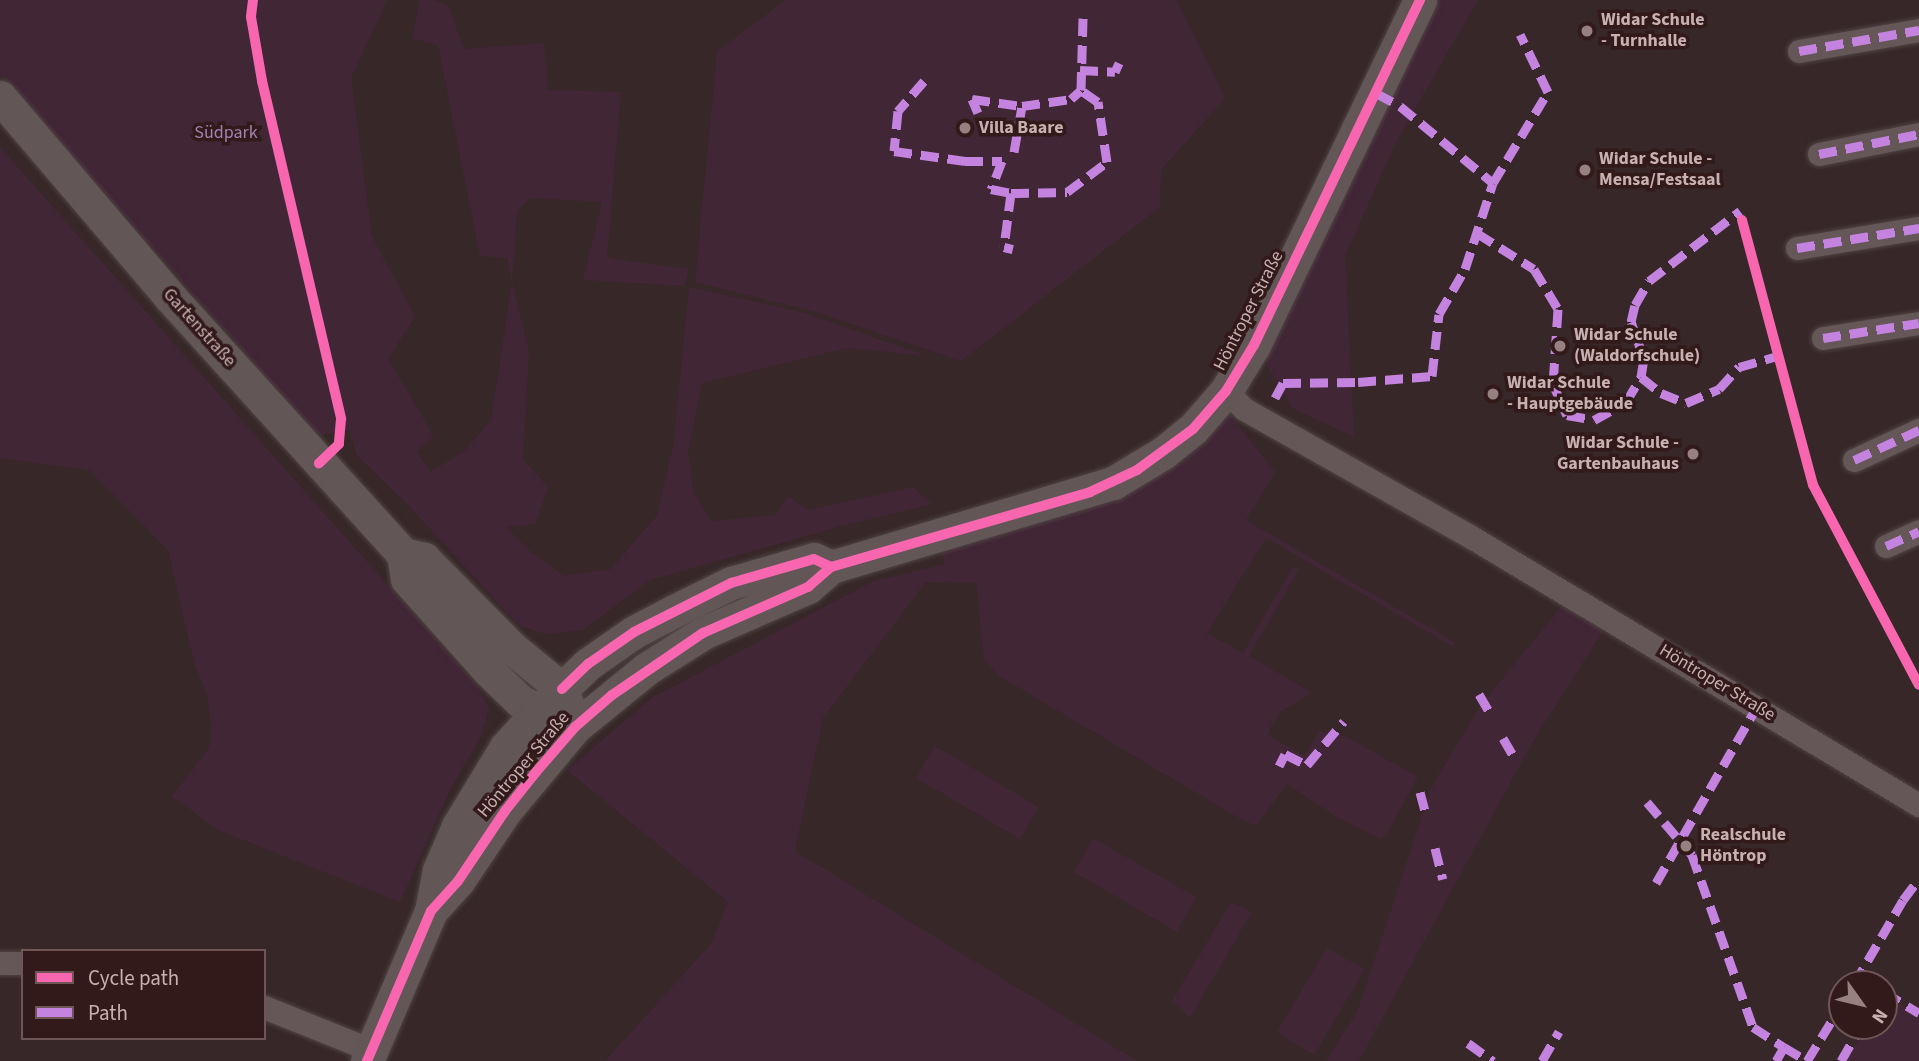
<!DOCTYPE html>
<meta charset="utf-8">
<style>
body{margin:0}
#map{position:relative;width:1919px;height:1061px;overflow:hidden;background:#372728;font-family:"Source Sans 3",sans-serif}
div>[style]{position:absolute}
.green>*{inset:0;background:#412635}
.roads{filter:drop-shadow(0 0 2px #504444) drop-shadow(0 0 2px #504444)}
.street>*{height:23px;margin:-11.5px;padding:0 11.5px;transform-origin:11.5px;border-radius:11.5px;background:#655758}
.secondary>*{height:33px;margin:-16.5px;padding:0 16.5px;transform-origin:16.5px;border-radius:16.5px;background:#635656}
.quiet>*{height:9px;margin-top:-4.5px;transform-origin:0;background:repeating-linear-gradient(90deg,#c483df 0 18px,transparent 0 27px)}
.cycleway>*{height:10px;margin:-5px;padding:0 5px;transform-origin:5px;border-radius:5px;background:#f766af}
.dots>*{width:19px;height:19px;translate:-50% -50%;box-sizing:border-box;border:4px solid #321a1a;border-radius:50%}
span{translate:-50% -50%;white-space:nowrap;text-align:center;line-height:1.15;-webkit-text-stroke:7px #321a1a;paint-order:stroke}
.poi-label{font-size:18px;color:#c9b0b0;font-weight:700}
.left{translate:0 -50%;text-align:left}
.right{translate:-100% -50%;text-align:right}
.park-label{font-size:18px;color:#9f83b1}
.street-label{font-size:18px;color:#c9b0b0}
.legend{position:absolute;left:21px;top:949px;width:245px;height:91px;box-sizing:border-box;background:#321a1a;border:2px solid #6e5656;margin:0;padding:9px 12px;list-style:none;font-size:21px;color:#c9b0b0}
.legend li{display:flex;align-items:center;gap:14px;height:35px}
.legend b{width:35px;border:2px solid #6e5656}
.north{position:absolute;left:1828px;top:970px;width:70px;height:70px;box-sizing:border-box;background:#321a1a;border:2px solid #6e5656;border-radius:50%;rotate:124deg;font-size:19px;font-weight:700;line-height:28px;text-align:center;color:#c9b0b0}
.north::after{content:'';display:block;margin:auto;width:24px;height:32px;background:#968080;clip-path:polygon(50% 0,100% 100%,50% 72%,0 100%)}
</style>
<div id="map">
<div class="green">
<i style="clip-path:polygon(0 0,387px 0,351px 78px,372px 236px,415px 317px,388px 359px,434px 436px,417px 452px,430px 472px,463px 452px,491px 421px,512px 281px,507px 258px,480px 256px,438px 45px,413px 38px,419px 0,435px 0,449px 7px,464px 49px,544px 43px,548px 90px,621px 92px,607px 258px,689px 269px,684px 286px,583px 280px,602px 202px,531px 198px,517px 211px,512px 281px,529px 352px,523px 459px,548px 487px,535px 524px,506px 527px,528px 549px,564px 576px,611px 569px,657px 515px,673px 447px,689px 287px,805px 313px,927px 356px,847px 348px,702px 383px,688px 453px,694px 493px,711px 521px,775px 515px,788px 496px,808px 510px,913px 487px,932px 504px,838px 527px,650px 580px,583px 630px,545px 634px,519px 626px,409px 506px,357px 455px,349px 430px,318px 435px,0 75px)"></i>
<i style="clip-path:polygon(786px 0,1176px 0,1225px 98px,1161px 170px,1160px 207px,961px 361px,817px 312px,695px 282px,717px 51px)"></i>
<i style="clip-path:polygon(1439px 0,1478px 0,1396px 142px,1345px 256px,1354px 437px,1292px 408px,1260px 353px)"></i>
<i style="clip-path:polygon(0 147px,478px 687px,489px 709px,481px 736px,450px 790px,400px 902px,218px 830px,172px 796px,209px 748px,211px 727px,207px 694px,195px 666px,168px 550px,89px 470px,0 458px)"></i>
<i style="clip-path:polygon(1228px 412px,1275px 472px,1246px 520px,1456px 643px,1452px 646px,1266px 538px,1207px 633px,1243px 653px,1293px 566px,1299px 569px,1249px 656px,1312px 693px,1281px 711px,1267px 734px,1304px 756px,1320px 731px,1345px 736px,1418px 777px,1387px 833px,1381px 839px,1337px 817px,1287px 784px,1256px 826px,1239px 818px,999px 676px,984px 659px,976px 583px,926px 582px,823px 718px,795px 851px,1137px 1061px,605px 1061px,711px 944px,728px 902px,567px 770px,653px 697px,872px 582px,945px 564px,939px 544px,1090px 502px)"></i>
<i style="clip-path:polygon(1565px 602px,1606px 626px,1532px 743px,1359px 1061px,1326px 1061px,1358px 1010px,1431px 788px,1478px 709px)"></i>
<i style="clip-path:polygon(935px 746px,1039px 807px,1020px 839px,916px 778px)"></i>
<i style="clip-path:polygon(1093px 838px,1196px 897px,1177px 932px,1074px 872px)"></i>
<i style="clip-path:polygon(1231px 902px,1252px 912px,1190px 1018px,1172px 1001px)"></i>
<i style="clip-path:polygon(1327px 948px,1365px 969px,1314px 1055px,1277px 1032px)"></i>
<i style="clip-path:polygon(1886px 995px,1919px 1016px,1919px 1061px,1846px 1061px,1867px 1026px,1884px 1026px)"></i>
</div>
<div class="roads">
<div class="street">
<i style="left:1799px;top:51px;width:122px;rotate:-9.9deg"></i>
<i style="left:1819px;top:154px;width:102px;rotate:-11.3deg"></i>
<i style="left:1797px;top:248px;width:124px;rotate:-9.3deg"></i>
<i style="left:1823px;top:338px;width:97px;rotate:-8.9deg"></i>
<i style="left:1226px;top:391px;width:25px;rotate:45deg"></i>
<i style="left:1244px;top:409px;width:261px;rotate:29.4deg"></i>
<i style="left:1471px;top:537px;width:522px;rotate:30.89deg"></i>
<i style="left:1854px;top:460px;width:72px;rotate:-24.8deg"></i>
<i style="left:1886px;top:546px;width:36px;rotate:-24deg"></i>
<i style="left:0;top:963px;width:23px"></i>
<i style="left:264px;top:1007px;width:115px;rotate:21.9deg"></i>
</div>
<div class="secondary">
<i style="left:0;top:97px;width:262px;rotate:49.6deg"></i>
<i style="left:170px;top:297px;width:347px;rotate:47.8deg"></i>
<i style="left:403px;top:554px;width:22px;rotate:13deg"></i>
<i style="left:424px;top:559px;width:125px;rotate:45.3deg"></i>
<i style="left:512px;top:648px;width:65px;rotate:39.4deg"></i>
<i style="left:562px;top:689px;width:40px;rotate:71.1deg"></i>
<i style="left:403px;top:554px;width:25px;rotate:81deg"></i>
<i style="left:407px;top:579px;width:123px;rotate:48.3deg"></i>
<i style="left:489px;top:671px;width:43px;rotate:44.1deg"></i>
<i style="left:520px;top:701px;width:41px;rotate:27.8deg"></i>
<i style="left:431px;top:911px;width:40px;rotate:-48deg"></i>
<i style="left:458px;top:881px;width:84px;rotate:-56.1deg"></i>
<i style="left:505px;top:811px;width:109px;rotate:-50.2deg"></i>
<i style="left:575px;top:727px;width:92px;rotate:-39.2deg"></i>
<i style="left:646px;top:669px;width:67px;rotate:-32.3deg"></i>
<i style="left:703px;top:633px;width:115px;rotate:-23.7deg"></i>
<i style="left:808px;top:587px;width:30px;rotate:-41deg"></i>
<i style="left:831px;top:567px;width:294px;rotate:-16.6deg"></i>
<i style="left:1113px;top:483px;width:58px;rotate:-31deg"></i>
<i style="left:1163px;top:453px;width:38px;rotate:-39deg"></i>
<i style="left:1193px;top:429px;width:50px;rotate:-49deg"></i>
<i style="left:1226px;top:391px;width:54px;rotate:-58.7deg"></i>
<i style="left:1254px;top:345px;width:383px;rotate:-64.3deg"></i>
<i style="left:367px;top:1061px;width:163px;rotate:-66.9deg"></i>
<i style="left:431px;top:911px;width:42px;rotate:-79deg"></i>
<i style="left:439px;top:870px;width:48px;rotate:-66.6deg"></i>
<i style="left:458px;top:826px;width:92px;rotate:-58.7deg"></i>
<i style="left:506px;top:747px;width:46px;rotate:-47.6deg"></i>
<i style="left:537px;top:713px;width:71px;rotate:-43.9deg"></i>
<i style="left:588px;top:664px;width:56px;rotate:-34.8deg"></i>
<i style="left:634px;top:632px;width:45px;rotate:-27.7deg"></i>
<i style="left:674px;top:611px;width:64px;rotate:-26.2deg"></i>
<i style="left:731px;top:583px;width:86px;rotate:-16.1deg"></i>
<i style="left:814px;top:559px;width:19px;rotate:25deg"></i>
</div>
</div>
<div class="quiet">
<i style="left:1799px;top:51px;width:122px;rotate:-9.9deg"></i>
<i style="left:1080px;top:70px;width:35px;rotate:3deg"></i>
<i style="left:1115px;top:72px;width:10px;rotate:-66deg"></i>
<i style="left:924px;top:81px;width:40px;rotate:131deg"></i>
<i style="left:898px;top:111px;width:40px;rotate:95.7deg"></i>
<i style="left:894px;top:151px;width:72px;rotate:8deg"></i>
<i style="left:965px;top:161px;width:37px"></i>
<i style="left:1002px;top:161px;width:30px;rotate:111deg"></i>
<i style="left:991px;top:189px;width:20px;rotate:11deg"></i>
<i style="left:1011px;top:193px;width:56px;rotate:-1deg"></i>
<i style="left:1067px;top:192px;width:50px;rotate:-36.9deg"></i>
<i style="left:1107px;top:162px;width:61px;rotate:-98.5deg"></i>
<i style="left:1098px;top:102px;width:21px;rotate:-145deg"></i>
<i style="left:1081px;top:90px;width:72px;rotate:-88.4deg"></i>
<i style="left:1376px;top:93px;width:27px;rotate:28deg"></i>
<i style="left:1400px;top:106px;width:121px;rotate:39.6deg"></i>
<i style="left:972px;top:99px;width:50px;rotate:8deg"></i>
<i style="left:972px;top:99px;width:15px;rotate:67deg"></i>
<i style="left:1014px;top:152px;width:47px;rotate:-80.1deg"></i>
<i style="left:1022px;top:106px;width:49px;rotate:-8.1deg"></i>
<i style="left:1071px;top:99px;width:13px;rotate:-42deg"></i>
<i style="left:1819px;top:154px;width:102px;rotate:-11.3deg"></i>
<i style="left:1011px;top:193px;width:54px;rotate:97.4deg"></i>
<i style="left:1004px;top:247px;width:9px;rotate:13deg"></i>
<i style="left:1477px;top:233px;width:67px;rotate:32.3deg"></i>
<i style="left:1534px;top:269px;width:47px;rotate:59deg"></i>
<i style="left:1558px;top:309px;width:75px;rotate:93.8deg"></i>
<i style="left:1553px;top:384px;width:34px;rotate:66deg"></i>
<i style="left:1567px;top:415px;width:27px;rotate:10deg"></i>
<i style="left:1594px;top:420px;width:37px;rotate:-29deg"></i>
<i style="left:1626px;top:402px;width:29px;rotate:-59deg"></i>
<i style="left:1641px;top:377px;width:18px;rotate:-81deg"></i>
<i style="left:1644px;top:359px;width:39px;rotate:-109deg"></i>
<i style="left:1631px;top:322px;width:17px;rotate:-77deg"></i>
<i style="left:1635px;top:305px;width:28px;rotate:-60deg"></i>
<i style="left:1649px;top:281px;width:115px;rotate:-37.6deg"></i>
<i style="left:1797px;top:248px;width:124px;rotate:-9.3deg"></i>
<i style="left:1823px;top:338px;width:97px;rotate:-8.9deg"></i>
<i style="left:1641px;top:377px;width:26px;rotate:39deg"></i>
<i style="left:1661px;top:393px;width:27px;rotate:22deg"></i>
<i style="left:1686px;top:403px;width:36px;rotate:-23deg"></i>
<i style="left:1719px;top:389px;width:30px;rotate:-48deg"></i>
<i style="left:1739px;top:367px;width:40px;rotate:-16deg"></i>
<i style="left:1275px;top:398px;width:17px;rotate:-62deg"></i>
<i style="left:1283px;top:383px;width:75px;rotate:-0.8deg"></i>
<i style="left:1358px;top:382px;width:74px;rotate:-4.6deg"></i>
<i style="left:1432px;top:376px;width:62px;rotate:-83.6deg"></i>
<i style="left:1439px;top:314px;width:52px;rotate:-60deg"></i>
<i style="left:1465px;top:269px;width:90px;rotate:-72deg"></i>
<i style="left:1493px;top:183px;width:106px;rotate:-58.9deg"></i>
<i style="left:1548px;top:92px;width:64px;rotate:-115.8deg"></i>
<i style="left:1854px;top:460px;width:72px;rotate:-24.8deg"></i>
<i style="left:1886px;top:546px;width:36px;rotate:-24deg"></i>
<i style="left:1479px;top:694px;width:24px;rotate:60deg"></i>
<i style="left:1503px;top:738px;width:22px;rotate:60deg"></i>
<i style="left:1279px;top:766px;width:13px;rotate:-63deg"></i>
<i style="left:1285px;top:754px;width:25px;rotate:27deg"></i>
<i style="left:1307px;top:765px;width:57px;rotate:-49.9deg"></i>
<i style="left:1420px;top:792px;width:20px;rotate:75deg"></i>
<i style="left:1647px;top:802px;width:70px;rotate:49.7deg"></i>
<i style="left:1692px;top:855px;width:182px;rotate:70.5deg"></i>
<i style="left:1753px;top:1027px;width:37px;rotate:33deg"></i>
<i style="left:1435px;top:848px;width:32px;rotate:76deg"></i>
<i style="left:1656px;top:883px;width:203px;rotate:-60.2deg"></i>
<i style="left:1854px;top:984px;width:97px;rotate:-59.7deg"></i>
<i style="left:1903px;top:900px;width:26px;rotate:-53deg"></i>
<i style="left:1884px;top:992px;width:41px;rotate:31deg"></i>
<i style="left:1468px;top:1043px;width:31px;rotate:36deg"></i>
<i style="left:1542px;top:1061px;width:34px;rotate:-60deg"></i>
<i style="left:1776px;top:1061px;width:16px;rotate:-60deg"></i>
<i style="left:1784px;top:1047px;width:27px;rotate:31deg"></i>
<i style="left:1807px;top:1061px;width:67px;rotate:-58.4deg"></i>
<i style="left:1841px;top:1061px;width:40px;rotate:-60.3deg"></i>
</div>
<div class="cycleway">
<i style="left:253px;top:0;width:17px;rotate:97deg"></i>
<i style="left:251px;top:17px;width:65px;rotate:80.2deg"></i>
<i style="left:262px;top:81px;width:347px;rotate:76.8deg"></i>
<i style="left:341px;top:419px;width:25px;rotate:95deg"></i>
<i style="left:339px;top:444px;width:28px;rotate:136deg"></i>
<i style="left:1742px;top:220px;width:274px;rotate:75deg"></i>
<i style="left:1813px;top:485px;width:226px;rotate:62.1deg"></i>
<i style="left:562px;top:689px;width:36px;rotate:-44deg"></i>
<i style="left:588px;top:664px;width:56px;rotate:-34.8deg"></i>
<i style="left:634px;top:632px;width:109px;rotate:-26.8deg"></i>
<i style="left:731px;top:583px;width:86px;rotate:-16.1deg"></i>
<i style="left:814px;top:559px;width:19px;rotate:25deg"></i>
<i style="left:367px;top:1061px;width:163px;rotate:-66.9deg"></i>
<i style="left:431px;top:911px;width:40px;rotate:-48deg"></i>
<i style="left:458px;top:881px;width:84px;rotate:-56.1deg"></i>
<i style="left:505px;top:811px;width:50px;rotate:-51.5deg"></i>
<i style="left:536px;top:772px;width:60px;rotate:-49.1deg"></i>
<i style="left:575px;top:727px;width:49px;rotate:-40.9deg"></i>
<i style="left:612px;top:695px;width:110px;rotate:-34.3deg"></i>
<i style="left:703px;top:633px;width:115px;rotate:-23.7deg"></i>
<i style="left:808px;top:587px;width:30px;rotate:-41deg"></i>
<i style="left:831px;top:567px;width:270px;rotate:-16.1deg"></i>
<i style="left:1090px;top:492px;width:52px;rotate:-25.1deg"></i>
<i style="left:1137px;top:470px;width:69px;rotate:-36.2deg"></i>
<i style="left:1193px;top:429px;width:50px;rotate:-49deg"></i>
<i style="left:1226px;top:391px;width:54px;rotate:-58.7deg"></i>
<i style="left:1254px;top:345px;width:383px;rotate:-64.3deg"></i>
</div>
<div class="dots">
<i style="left:1587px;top:31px;background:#968080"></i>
<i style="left:965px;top:128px;background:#968080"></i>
<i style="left:1585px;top:170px;background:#968080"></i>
<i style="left:1560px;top:346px;background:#968080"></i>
<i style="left:1493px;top:394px;background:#968080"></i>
<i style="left:1693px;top:454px;background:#968080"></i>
<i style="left:1686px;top:846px;background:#968080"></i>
</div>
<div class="poi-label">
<span class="left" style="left:1601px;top:31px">Widar Schule<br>- Turnhalle</span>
<span class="left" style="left:979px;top:128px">Villa Baare</span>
<span class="left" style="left:1599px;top:170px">Widar Schule -<br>Mensa/Festsaal</span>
<span class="left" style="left:1574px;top:346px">Widar Schule<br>(Waldorfschule)</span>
<span class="left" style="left:1507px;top:394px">Widar Schule<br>- Hauptgebäude</span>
<span class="right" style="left:1679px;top:454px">Widar Schule -<br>Gartenbauhaus</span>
<span class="left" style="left:1700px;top:846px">Realschule<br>Höntrop</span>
</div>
<div class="park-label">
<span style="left:226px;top:133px">Südpark</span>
</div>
<div class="street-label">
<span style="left:1249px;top:311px;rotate:-63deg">Höntroper Straße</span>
<span style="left:199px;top:328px;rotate:48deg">Gartenstraße</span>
<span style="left:1717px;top:683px;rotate:31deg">Höntroper Straße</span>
<span style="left:524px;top:765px;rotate:-50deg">Höntroper Straße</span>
</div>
<ul class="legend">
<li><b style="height:9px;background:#f766af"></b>Cycle path</li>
<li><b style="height:9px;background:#c483df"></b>Path</li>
</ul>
<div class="north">N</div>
</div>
